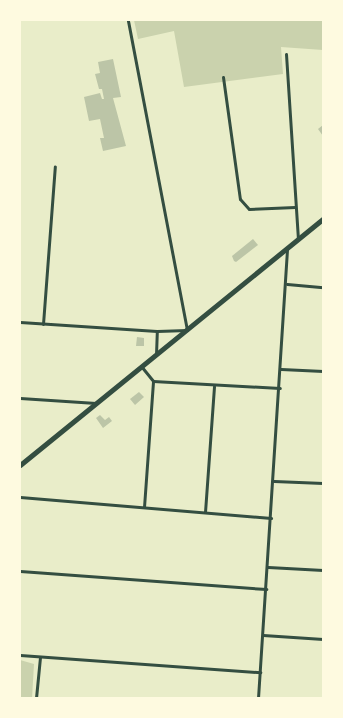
<!DOCTYPE html>
<style>
body{margin:0}
#map{position:relative;width:343px;height:718px;overflow:hidden;background:#e9edc9;font-family:"Roboto Condensed",sans-serif}
div>[style]{position:absolute}
.green>*{inset:0;background:#cad2ad}
.building>*{inset:0;background:#bcc5a7}
.minor>*{height:3px;margin:-1.5px;padding:0 1.5px;transform-origin:1.5px;border-radius:1.5px;background:#344e41}
.primary>*{height:5px;margin:-2.5px;padding:0 2.5px;transform-origin:2.5px;border-radius:2.5px;background:#344e41}
span{translate:-50% -50%;white-space:nowrap;text-align:center;line-height:1.15;-webkit-text-stroke:3.5px #fefae0;paint-order:stroke}
.frame{position:absolute;inset:0;border:21px solid #fefae0;pointer-events:none}
</style>
<div id="map">
<div class="green">
<i style="clip-path:polygon(134px 20px,323px 20px,323px 50px,281px 47px,283px 74px,184px 87px,174px 31px,138px 39px)"></i>
<i style="clip-path:polygon(20px 660px,34px 664px,32px 698px,20px 698px)"></i>
</div>
<div class="building">
<i style="clip-path:polygon(113px 59px,121px 97px,113px 98px,126px 146px,103px 151px,100px 138px,104px 138px,100px 119px,89px 121px,84px 97px,100px 93px,102px 99px,104px 99px,102px 89px,99px 89px,95px 74px,100px 73px,98px 62px)"></i>
<i style="clip-path:polygon(323px 125px,323px 136px,318px 129px)"></i>
<i style="clip-path:polygon(253px 239px,258px 245px,236px 262px,234px 261px,232px 256px)"></i>
<i style="clip-path:polygon(137px 337px,144px 338px,144px 346px,136px 346px)"></i>
<i style="clip-path:polygon(139px 392px,144px 397px,135px 405px,130px 399px)"></i>
<i style="clip-path:polygon(100px 415px,105px 420px,109px 417px,112px 421px,103px 428px,96px 418px)"></i>
</div>
<div class="minor">
<i style="left:286px;top:54px;width:185px;rotate:86.3deg"></i>
<i style="left:223px;top:77px;width:123px;rotate:82.1deg"></i>
<i style="left:240px;top:199px;width:13px;rotate:48deg"></i>
<i style="left:249px;top:209px;width:46px;rotate:-2.5deg"></i>
<i style="left:287px;top:284px;width:36px;rotate:5deg"></i>
<i style="left:20px;top:322px;width:137px;rotate:3.8deg"></i>
<i style="left:157px;top:331px;width:30px;rotate:-2deg"></i>
<i style="left:187px;top:330px;width:316px;rotate:-100.8deg"></i>
<i style="left:43px;top:324px;width:158px;rotate:-85.7deg"></i>
<i style="left:156px;top:355px;width:24px;rotate:-88deg"></i>
<i style="left:141px;top:366px;width:19px;rotate:51deg"></i>
<i style="left:153px;top:381px;width:127px;rotate:3.2deg"></i>
<i style="left:281px;top:369px;width:42px;rotate:2.7deg"></i>
<i style="left:20px;top:398px;width:76px;rotate:3.8deg"></i>
<i style="left:274px;top:481px;width:49px;rotate:2.3deg"></i>
<i style="left:20px;top:497px;width:252px;rotate:4.8deg"></i>
<i style="left:144px;top:507px;width:126px;rotate:-85.9deg"></i>
<i style="left:205px;top:512px;width:126px;rotate:-85.9deg"></i>
<i style="left:268px;top:567px;width:55px;rotate:3.1deg"></i>
<i style="left:20px;top:571px;width:247px;rotate:4.2deg"></i>
<i style="left:263px;top:635px;width:60px;rotate:3.8deg"></i>
<i style="left:20px;top:655px;width:241px;rotate:4.1deg"></i>
<i style="left:36px;top:698px;width:41px;rotate:-84.4deg"></i>
<i style="left:258px;top:698px;width:451px;rotate:-86.3deg"></i>
</div>
<div class="primary">
<i style="left:20px;top:465px;width:390px;rotate:-39.1deg"></i>
</div>
<div class="frame"></div>
</div>
